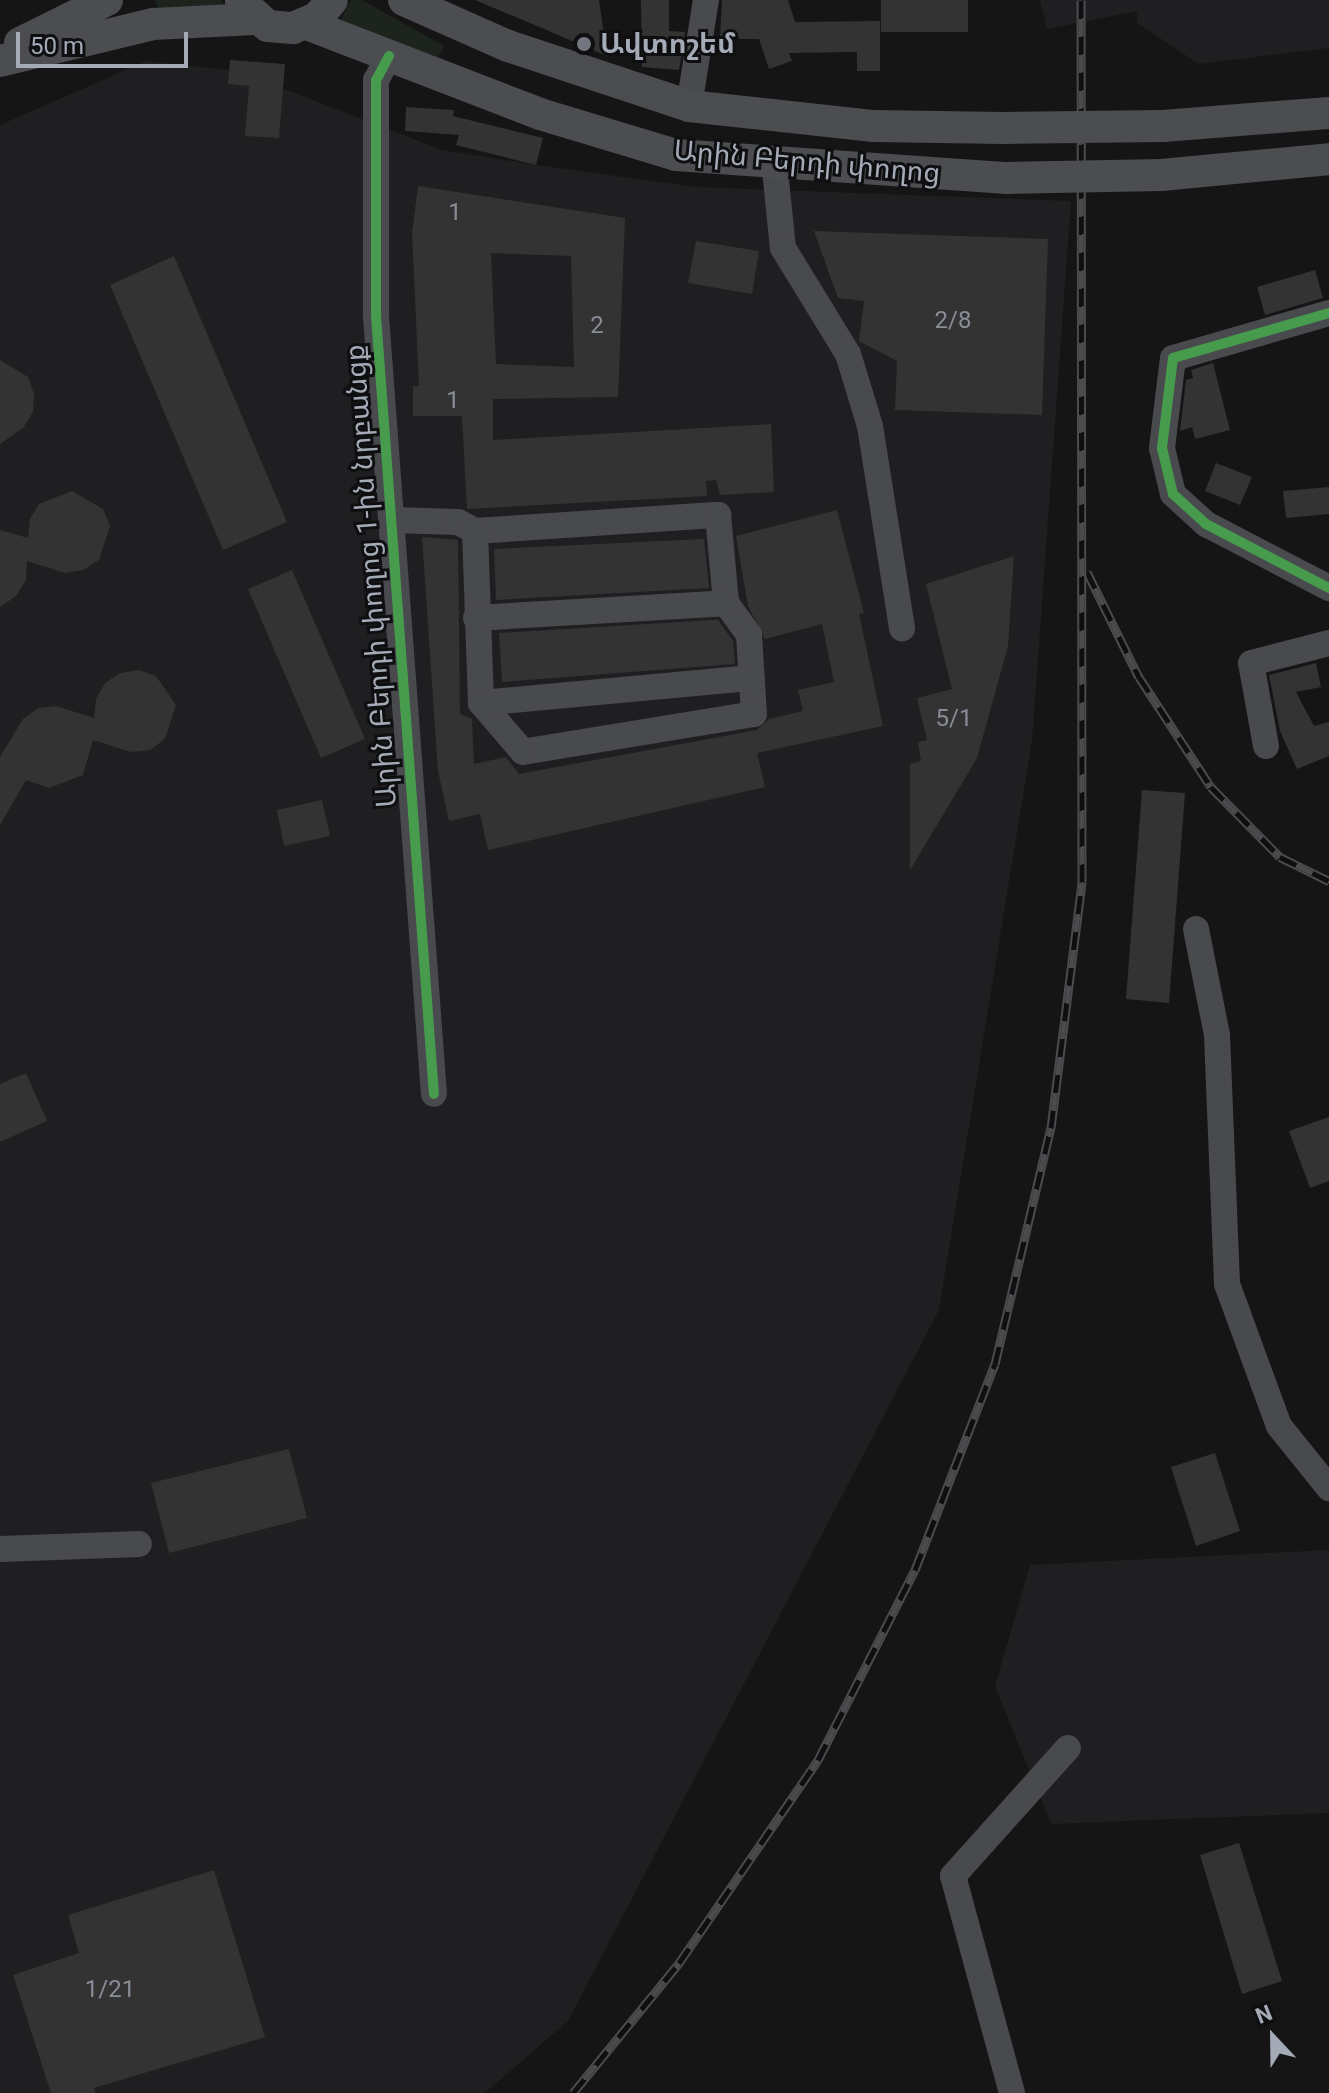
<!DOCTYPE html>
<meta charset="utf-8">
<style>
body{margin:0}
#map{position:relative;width:1329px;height:2093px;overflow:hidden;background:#151515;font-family:Roboto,"Noto Sans Armenian",sans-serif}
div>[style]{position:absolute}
.built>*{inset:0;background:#1f1f21}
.green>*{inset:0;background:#1d231d}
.building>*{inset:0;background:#333334}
.minor>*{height:26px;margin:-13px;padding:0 13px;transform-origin:13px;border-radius:13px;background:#494a4e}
.major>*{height:32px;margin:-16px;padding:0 16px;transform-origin:16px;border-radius:16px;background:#4b4d50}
.rail>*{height:9px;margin-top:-4.5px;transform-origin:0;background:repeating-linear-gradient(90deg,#0f0f11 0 18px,#494b4d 0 36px);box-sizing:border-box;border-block:2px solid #494b4d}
.major-bridge>*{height:32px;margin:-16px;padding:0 16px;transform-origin:16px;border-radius:16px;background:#4b4d50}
.cycleway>*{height:10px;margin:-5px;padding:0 5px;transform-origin:5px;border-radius:5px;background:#469c4c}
.dots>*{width:22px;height:22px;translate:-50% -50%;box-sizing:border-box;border:4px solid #0f0f11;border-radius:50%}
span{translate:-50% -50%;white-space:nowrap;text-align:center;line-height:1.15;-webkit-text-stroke:6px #0f0f11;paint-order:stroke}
.number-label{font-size:24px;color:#888d96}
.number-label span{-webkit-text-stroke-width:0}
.poi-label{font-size:28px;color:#a5abb6;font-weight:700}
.left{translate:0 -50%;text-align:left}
.street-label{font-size:28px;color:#a5abb6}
.north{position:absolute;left:1233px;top:1997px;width:80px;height:80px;-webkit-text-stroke:6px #0f0f11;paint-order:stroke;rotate:338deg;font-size:22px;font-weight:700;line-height:32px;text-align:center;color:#a5abb6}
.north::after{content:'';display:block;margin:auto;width:28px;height:36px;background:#a5abb6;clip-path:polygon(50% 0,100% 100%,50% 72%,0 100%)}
.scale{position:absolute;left:16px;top:32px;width:172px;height:36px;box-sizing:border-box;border:4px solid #a5abb6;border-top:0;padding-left:10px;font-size:24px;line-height:28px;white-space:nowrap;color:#a5abb6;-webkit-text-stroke:6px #0f0f11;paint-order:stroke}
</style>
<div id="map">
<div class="built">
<i style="clip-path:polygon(1040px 0,1329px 0,1329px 48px,1199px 64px,1137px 23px,1137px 11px,1047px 29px)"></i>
<i style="clip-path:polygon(146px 61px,238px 71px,442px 150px,536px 165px,697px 187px,1071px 201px,1032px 741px,939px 1310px,568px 2021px,485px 2093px,0 2093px,0 125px)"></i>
<i style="clip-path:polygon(1329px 1550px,1329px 1813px,1051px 1824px,995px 1686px,1030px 1565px)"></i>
</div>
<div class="green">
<i style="clip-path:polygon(155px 0,222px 0,224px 8px,160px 14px)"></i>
<i style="clip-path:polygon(351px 0,362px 0,444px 46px,439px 57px,339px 24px)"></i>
</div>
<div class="building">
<i style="clip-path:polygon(475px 0,599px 0,607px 56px,544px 29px)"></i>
<i style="clip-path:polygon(641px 0,669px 0,669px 31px,685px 32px,679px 70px,642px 67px)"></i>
<i style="clip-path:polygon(722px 0,788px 0,795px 22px,880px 21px,880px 71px,857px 71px,857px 52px,789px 53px,792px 61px,769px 69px,759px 39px,720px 39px)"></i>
<i style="clip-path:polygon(881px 0,968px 0,968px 32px,881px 32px)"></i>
<i style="clip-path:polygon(230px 60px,285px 64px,279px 138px,245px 136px,249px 86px,228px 84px)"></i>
<i style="clip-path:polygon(406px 107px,454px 110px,453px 116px,543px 138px,536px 165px,456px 145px,459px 135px,405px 131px)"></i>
<i style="clip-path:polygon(evenodd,418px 186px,625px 218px,618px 397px,493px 399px,493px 440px,771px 424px,774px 492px,720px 495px,716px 480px,706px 481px,707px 496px,467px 509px,462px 416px,413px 416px,413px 386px,419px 386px,412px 233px,418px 186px,491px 253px,571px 256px,574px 367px,496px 364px,491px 253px)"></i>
<i style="clip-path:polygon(814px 231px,1048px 239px,1042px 415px,895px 410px,897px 361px,859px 341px,864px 301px,838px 298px)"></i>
<i style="clip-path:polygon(696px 241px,759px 251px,752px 294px,688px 283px)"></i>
<i style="clip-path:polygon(174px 256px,287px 522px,223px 550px,110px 285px)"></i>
<i style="clip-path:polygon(1315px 270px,1323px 298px,1265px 315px,1257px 287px)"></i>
<i style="clip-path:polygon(0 360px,28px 377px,34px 394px,33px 412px,23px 428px,0 444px)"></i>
<i style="clip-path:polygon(1213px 363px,1230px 430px,1195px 439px,1192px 427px,1180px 431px,1186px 380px,1193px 378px,1191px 370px)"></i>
<i style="clip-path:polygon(1216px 463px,1252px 477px,1240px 505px,1205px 491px)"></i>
<i style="clip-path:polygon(1329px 487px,1329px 514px,1286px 518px,1283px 491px)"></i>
<i style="clip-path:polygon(72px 491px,103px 509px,110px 526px,99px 560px,83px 570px,65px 573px,27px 561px,26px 580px,16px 596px,0 607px,0 530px,28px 538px,30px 519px,39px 504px)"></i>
<i style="clip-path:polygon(837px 510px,864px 613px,859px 614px,883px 726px,757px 753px,765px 787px,488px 850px,480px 814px,449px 821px,438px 771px,422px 537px,458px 540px,460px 714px,472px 719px,474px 764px,506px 757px,519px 774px,757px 730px,769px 719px,803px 711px,798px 690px,834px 682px,822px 624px,765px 639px,748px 606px,736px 536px)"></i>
<i style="clip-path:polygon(704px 539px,709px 588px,496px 600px,494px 549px)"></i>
<i style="clip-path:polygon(1014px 556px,1008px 646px,977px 758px,910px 870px,910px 764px,921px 761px,918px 742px,927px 740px,917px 698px,952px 689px,926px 584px)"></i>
<i style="clip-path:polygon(292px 570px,365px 739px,321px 758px,248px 589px)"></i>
<i style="clip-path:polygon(712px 620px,718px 620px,733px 641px,735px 664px,502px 682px,499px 633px)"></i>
<i style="clip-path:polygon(1316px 663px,1321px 687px,1296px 692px,1314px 726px,1329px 722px,1329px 756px,1297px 769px,1280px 731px,1269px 675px)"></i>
<i style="clip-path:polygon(139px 670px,156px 676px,176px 705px,165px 739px,150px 750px,131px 752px,93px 740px,83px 775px,49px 788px,26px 780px,0 825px,0 757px,23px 719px,38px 708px,56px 706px,94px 718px,96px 699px,105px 683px,120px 673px)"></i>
<i style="clip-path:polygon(1142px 790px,1185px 793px,1169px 1003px,1126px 999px)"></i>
<i style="clip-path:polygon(322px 800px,330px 836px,284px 846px,277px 810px)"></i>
<i style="clip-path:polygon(26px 1073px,47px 1121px,0 1142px,0 1084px)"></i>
<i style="clip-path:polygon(1329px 1117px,1329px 1181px,1310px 1188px,1289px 1131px)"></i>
<i style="clip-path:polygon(289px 1449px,307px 1518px,169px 1553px,151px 1483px)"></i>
<i style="clip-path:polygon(1215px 1453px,1240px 1531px,1196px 1546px,1171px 1467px)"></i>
<i style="clip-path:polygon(1239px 1843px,1282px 1981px,1242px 1994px,1200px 1855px)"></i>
<i style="clip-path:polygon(214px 1870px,265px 2037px,94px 2088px,96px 2093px,51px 2093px,13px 1975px,79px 1953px,68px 1915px)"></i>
</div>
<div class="minor">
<i style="left:389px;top:56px;width:27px;rotate:118deg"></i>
<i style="left:376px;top:80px;width:236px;rotate:90deg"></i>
<i style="left:376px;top:316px;width:780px;rotate:85.74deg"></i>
<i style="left:689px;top:106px;width:107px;rotate:-80.9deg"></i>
<i style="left:774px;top:160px;width:88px;rotate:84.2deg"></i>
<i style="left:783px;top:248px;width:124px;rotate:58.5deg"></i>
<i style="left:848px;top:354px;width:75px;rotate:73deg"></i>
<i style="left:870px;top:426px;width:205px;rotate:81deg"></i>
<i style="left:1329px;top:313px;width:162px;rotate:163.9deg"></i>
<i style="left:1173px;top:358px;width:91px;rotate:97deg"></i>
<i style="left:1162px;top:448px;width:47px;rotate:76.6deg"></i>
<i style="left:1173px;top:494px;width:45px;rotate:42.3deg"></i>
<i style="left:1206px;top:524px;width:139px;rotate:27.5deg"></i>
<i style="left:391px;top:520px;width:67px;rotate:1.7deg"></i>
<i style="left:458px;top:522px;width:19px;rotate:28deg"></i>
<i style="left:475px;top:531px;width:244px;rotate:-3.8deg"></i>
<i style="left:718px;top:515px;width:88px;rotate:84.8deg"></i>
<i style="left:726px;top:603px;width:39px;rotate:54deg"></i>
<i style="left:749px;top:635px;width:79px;rotate:86.4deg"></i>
<i style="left:754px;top:714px;width:234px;rotate:170.7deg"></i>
<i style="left:523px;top:752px;width:65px;rotate:-130.6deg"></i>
<i style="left:475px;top:531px;width:172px;rotate:88deg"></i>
<i style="left:481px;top:703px;width:272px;rotate:-5.3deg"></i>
<i style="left:476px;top:618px;width:250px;rotate:-3.4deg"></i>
<i style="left:1266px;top:746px;width:84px;rotate:-100.2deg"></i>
<i style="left:1251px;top:663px;width:81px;rotate:-14.4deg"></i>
<i style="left:1196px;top:929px;width:108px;rotate:78.8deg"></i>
<i style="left:1217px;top:1035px;width:249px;rotate:87.7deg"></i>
<i style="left:1227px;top:1284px;width:151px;rotate:69.9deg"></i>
<i style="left:1279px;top:1426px;width:80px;rotate:51.1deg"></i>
<i style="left:0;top:1549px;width:139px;rotate:-2.1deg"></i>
<i style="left:1012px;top:2093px;width:225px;rotate:-105.2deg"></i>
<i style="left:953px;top:1876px;width:172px;rotate:-48.1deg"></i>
</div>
<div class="major">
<i style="left:404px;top:0;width:114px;rotate:23.9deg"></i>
<i style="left:508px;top:46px;width:191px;rotate:18.3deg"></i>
<i style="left:689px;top:106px;width:186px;rotate:6.2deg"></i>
<i style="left:874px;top:126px;width:130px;rotate:0.9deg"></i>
<i style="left:241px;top:2px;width:36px;rotate:42deg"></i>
<i style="left:268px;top:26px;width:25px;rotate:5deg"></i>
<i style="left:293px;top:28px;width:26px;rotate:-23deg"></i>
<i style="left:317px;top:18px;width:23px;rotate:-50deg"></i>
<i style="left:307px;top:24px;width:250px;rotate:21.1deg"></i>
<i style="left:540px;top:114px;width:142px;rotate:16.8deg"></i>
<i style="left:676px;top:155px;width:332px;rotate:4deg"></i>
<i style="left:20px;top:43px;width:97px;rotate:-26.3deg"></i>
<i style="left:0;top:61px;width:157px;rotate:-13.6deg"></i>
<i style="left:153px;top:24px;width:101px;rotate:-2.8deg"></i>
<i style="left:1163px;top:126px;width:167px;rotate:-4.5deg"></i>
<i style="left:1161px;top:175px;width:169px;rotate:-5.4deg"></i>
</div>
<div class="rail">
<i style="left:1087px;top:572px;width:117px;rotate:63.7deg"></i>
<i style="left:1139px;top:677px;width:131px;rotate:56.8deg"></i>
<i style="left:1211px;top:787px;width:98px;rotate:45.4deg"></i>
<i style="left:1280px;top:857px;width:55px;rotate:26.1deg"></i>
<i style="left:573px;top:2093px;width:168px;rotate:-50.8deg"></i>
<i style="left:679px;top:1963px;width:246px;rotate:-55.6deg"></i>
<i style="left:818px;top:1760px;width:213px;rotate:-63deg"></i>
<i style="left:915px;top:1570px;width:221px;rotate:-68.8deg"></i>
<i style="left:995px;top:1364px;width:243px;rotate:-76.7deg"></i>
<i style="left:1051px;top:1128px;width:248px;rotate:-82.8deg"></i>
<i style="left:1082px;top:882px;width:882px;rotate:-90.06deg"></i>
</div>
<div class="major-bridge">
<i style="left:1004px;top:128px;width:159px;rotate:-0.7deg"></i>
<i style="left:1007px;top:178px;width:154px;rotate:-1.1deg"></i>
</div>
<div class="cycleway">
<i style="left:389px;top:56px;width:27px;rotate:118deg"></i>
<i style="left:376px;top:80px;width:236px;rotate:90deg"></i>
<i style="left:376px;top:316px;width:780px;rotate:85.74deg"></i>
<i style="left:1329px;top:313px;width:162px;rotate:163.9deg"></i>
<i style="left:1173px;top:358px;width:91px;rotate:97deg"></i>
<i style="left:1162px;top:448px;width:47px;rotate:76.6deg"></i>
<i style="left:1173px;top:494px;width:45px;rotate:42.3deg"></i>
<i style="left:1206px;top:524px;width:139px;rotate:27.5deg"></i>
</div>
<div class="dots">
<i style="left:584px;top:44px;background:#73767e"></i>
</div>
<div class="number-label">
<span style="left:455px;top:213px">1</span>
<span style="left:953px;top:321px">2/8</span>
<span style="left:597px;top:326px">2</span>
<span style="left:453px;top:401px">1</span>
<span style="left:954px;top:719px">5/1</span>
<span style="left:110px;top:1990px">1/21</span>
</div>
<div class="poi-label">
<span class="left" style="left:600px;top:44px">Ավտոշեմ</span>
</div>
<div class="street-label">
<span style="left:807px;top:162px;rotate:5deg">Արին Բերդի փողոց</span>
<span style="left:371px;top:576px;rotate:-94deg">Արին Բերդի փողոց 1-ին նրբանցք</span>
</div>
<div class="north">N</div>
<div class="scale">50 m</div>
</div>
